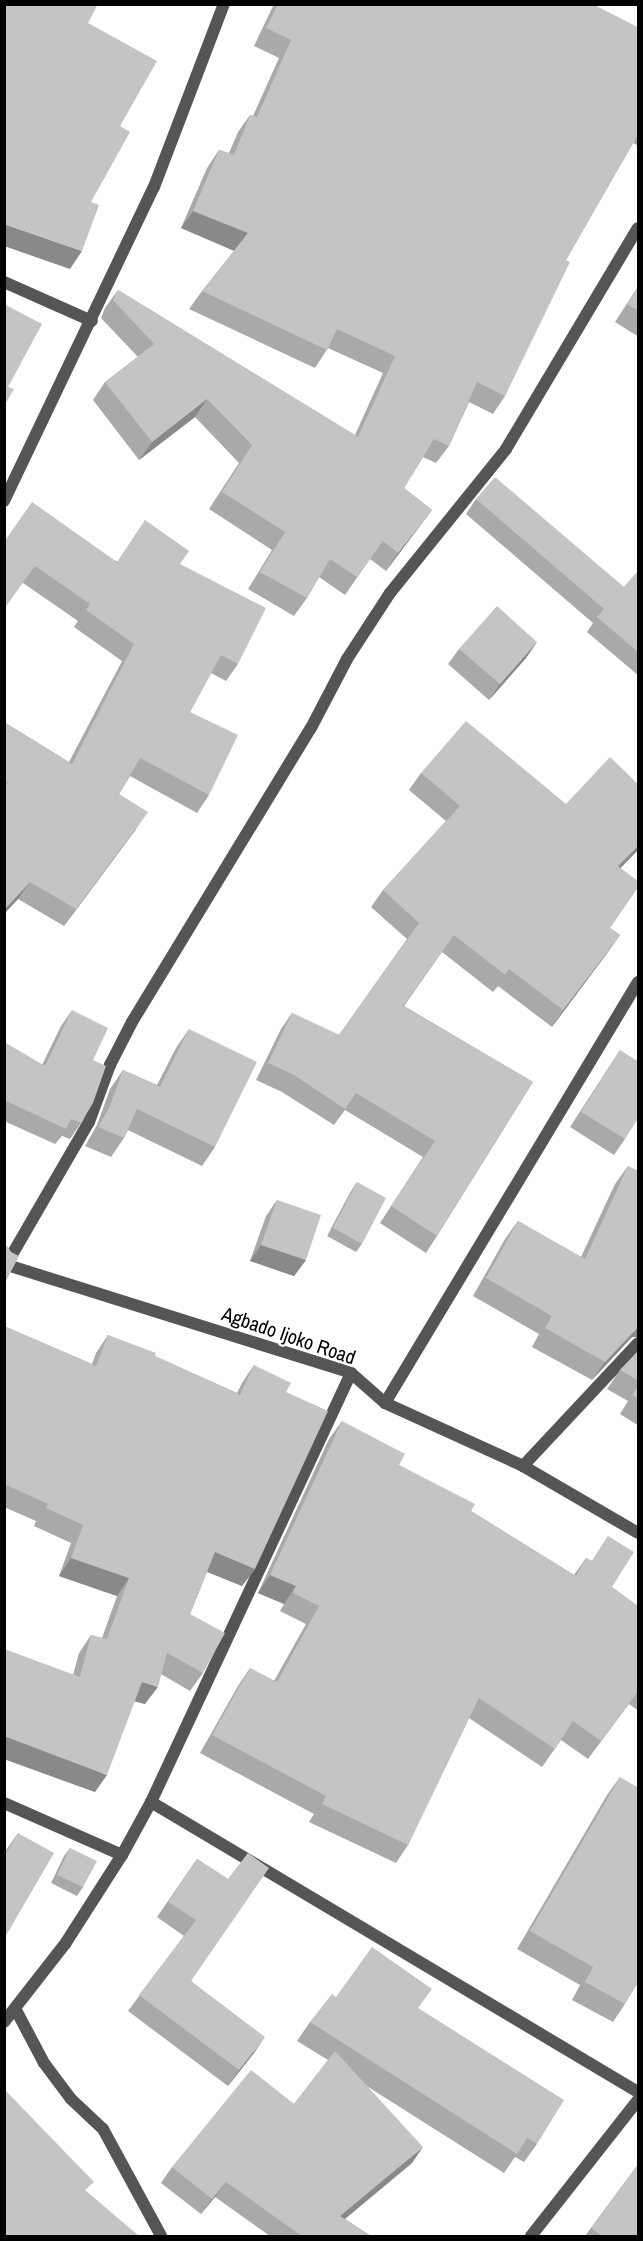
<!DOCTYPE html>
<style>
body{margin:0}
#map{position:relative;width:643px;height:2241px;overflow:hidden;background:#fff;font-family:"Archivo Narrow",sans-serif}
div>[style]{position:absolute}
.street>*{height:12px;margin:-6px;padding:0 6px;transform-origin:6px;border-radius:6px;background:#555}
.wall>*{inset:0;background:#a9a9a9}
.shaded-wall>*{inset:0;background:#898989}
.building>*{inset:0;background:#c4c4c4}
span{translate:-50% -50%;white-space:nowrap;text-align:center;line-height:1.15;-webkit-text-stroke:4.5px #fff;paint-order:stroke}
.street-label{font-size:20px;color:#000}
.frame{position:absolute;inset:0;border:6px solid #000;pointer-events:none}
</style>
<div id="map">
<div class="street">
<i style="left:4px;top:282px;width:96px;rotate:23.9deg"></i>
<i style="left:4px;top:501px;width:348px;rotate:-64.5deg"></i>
<i style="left:154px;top:187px;width:196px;rotate:-69.1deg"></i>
<i style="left:4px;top:1264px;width:364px;rotate:17.4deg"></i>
<i style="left:351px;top:1373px;width:45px;rotate:41.4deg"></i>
<i style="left:385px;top:1403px;width:152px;rotate:24.5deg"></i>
<i style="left:523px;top:1466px;width:133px;rotate:30.2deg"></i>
<i style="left:6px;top:1265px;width:165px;rotate:-59.9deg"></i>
<i style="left:89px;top:1122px;width:61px;rotate:-69.8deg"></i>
<i style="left:110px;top:1065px;width:48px;rotate:-62.9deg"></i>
<i style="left:132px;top:1022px;width:344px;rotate:-58.7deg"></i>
<i style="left:311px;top:728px;width:78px;rotate:-62.4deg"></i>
<i style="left:347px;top:659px;width:79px;rotate:-56.9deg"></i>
<i style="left:390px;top:593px;width:185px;rotate:-51.1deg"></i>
<i style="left:506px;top:449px;width:257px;rotate:-59.2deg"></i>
<i style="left:385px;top:1403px;width:491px;rotate:-59deg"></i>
<i style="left:523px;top:1466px;width:168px;rotate:-46.9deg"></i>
<i style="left:151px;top:1802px;width:567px;rotate:30.77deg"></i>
<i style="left:4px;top:1803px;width:129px;rotate:23.8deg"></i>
<i style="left:16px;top:2010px;width:60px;rotate:62.2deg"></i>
<i style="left:44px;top:2063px;width:45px;rotate:53.1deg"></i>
<i style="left:71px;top:2099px;width:44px;rotate:43.2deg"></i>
<i style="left:103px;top:2129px;width:122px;rotate:61.5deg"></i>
<i style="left:4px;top:2022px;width:99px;rotate:-52deg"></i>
<i style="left:65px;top:1944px;width:106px;rotate:-57.4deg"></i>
<i style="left:122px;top:1855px;width:60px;rotate:-61.3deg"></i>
<i style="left:151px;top:1802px;width:473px;rotate:-65deg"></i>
<i style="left:531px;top:2236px;width:173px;rotate:-51.8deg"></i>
</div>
<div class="wall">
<i style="clip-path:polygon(274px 4px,592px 4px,639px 28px,639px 146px,633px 143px,566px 260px,505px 396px,493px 414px,469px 402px,449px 446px,436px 463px,423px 457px,404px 488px,432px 510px,386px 571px,370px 559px,345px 595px,319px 577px,307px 598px,294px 616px,248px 589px,272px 550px,209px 509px,239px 463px,195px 417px,139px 460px,93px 400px,105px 382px,138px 357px,101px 318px,105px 308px,118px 290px,355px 435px,383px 373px,328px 348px,315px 368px,189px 309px,202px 291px,234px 251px,181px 228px,207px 168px,219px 150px,229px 153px,238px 132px,250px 115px,253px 116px,279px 58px,254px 46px)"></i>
<i style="clip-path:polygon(639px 285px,639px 337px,615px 322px)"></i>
<i style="clip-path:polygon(476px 499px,624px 587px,639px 570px,639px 676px,587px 632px,593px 623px,466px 514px)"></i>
<i style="clip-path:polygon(4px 542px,117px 561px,180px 564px,238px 664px,226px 681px,211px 673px,190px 712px,209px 795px,197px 813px,130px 776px,119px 794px,136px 829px,64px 926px,18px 899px,4px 914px,4px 722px,69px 762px,122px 661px,74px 627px,78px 621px,23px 583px)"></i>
<i style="clip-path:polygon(537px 642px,526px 658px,489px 700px,448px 664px,459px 649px)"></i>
<i style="clip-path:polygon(421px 773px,566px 804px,639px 785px,639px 849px,620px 868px,610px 928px,620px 935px,552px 1027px,498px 986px,493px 992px,442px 952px,404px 1006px,533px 1082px,437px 1236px,426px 1253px,380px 1223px,423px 1157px,345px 1110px,334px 1125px,282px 1092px,256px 1080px,281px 1029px,292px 1013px,339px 1035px,407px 939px,371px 907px,383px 890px,446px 821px,409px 790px)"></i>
<i style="clip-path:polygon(72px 1010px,93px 1060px,81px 1123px,70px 1139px,62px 1136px,55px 1144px,4px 1121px,4px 1042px,42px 1065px,61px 1026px)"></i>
<i style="clip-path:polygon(189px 1029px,215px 1147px,202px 1166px,128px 1130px,124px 1138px,111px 1157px,85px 1146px,97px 1125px,110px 1089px,123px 1070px,157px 1085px,176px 1048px)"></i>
<i style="clip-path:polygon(620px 1050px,625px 1139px,614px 1155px,570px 1127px)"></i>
<i style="clip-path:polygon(628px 1166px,632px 1337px,592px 1380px,532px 1347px,539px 1334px,473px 1296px,505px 1239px,518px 1221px,581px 1257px,615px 1184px)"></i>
<i style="clip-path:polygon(357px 1182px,362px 1244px,356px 1252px,327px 1236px,351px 1191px)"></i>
<i style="clip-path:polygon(277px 1200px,306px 1260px,294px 1276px,250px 1261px,266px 1216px)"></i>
<i style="clip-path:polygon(4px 1326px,92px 1364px,96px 1353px,108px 1335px,237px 1393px,242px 1383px,254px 1365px,286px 1392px,255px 1569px,242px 1586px,207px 1572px,190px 1614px,203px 1673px,190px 1691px,161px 1674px,145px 1704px,134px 1701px,95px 1792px,4px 1759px,4px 1649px,73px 1675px,79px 1653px,91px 1635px,102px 1638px,117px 1596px,59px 1576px,71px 1543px,34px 1526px,36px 1521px,4px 1507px)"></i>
<i style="clip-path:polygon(639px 1350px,639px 1426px,620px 1414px,628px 1401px,607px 1389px,620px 1370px)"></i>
<i style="clip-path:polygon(342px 1421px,399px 1465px,471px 1511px,574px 1575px,586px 1558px,592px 1561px,608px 1536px,612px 1587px,639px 1607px,639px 1711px,629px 1704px,588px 1759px,561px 1740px,542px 1767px,469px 1718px,408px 1845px,396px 1863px,309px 1822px,314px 1814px,200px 1753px,238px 1686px,250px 1668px,274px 1681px,306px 1624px,280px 1611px,284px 1604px,258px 1593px,329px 1439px)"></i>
<i style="clip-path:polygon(620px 1777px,625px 2004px,613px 2022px,572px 2000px,580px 1985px,517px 1949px,607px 1795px)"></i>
<i style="clip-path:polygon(18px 1833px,4px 1939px,4px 1853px)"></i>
<i style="clip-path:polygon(70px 1848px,83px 1887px,77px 1896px,51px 1883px,64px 1856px)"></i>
<i style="clip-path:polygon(197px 1859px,228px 1879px,191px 1981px,254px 2053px,228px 2086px,128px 2011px,184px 1936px,157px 1917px)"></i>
<i style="clip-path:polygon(336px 1997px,418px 2009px,537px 2144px,524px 2162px,515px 2157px,504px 2173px,365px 2085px,412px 2163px,345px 2219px,371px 2236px,270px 2236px,215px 2197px,201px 2214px,161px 2183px,172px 2167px,294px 2104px,328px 2060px,297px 2041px,310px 2022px)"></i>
<i style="clip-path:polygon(639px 2163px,639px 2236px,585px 2236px)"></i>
</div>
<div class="shaded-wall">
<i style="clip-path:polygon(193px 211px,248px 233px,235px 251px,181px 228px)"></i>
<i style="clip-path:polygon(4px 224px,82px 251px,70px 269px,4px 246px)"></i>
<i style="clip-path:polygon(207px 399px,195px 417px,139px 460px,152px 442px)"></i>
<i style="clip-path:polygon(432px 510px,419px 527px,386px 571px,398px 553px)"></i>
<i style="clip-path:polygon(537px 642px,526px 658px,489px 700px,500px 684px)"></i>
<i style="clip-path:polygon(148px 812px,136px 829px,64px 926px,76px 909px)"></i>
<i style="clip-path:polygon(639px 845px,639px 849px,606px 883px,618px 866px)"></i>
<i style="clip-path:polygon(30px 882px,18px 899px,4px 914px,4px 910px)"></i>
<i style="clip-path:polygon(620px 935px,608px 952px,552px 1027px,563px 1010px)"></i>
<i style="clip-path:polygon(261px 1245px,306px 1260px,294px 1276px,250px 1261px)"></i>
<i style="clip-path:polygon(639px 1326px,639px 1337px,632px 1337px,592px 1380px,605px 1362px)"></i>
<i style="clip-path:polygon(215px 1552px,255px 1569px,242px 1586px,203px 1570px)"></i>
<i style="clip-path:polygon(71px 1558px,129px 1578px,117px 1596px,59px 1576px)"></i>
<i style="clip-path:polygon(270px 1575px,296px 1586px,284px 1604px,258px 1593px)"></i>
<i style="clip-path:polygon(142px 1682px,158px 1687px,145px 1704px,129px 1700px)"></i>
<i style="clip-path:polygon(4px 1736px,107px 1775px,95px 1792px,4px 1759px)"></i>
<i style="clip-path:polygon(265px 2037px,254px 2053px,228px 2086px,239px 2070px)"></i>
<i style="clip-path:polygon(423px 2147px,412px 2163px,329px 2232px,340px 2216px)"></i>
<i style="clip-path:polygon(226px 2182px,215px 2197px,201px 2214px,212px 2199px)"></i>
</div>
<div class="building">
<i style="clip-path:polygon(4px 4px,98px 4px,88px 23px,157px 61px,120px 126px,130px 132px,91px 202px,99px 205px,82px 251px,4px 224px)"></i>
<i style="clip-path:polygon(278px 4px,592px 4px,639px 28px,639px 133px,566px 260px,570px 262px,505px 396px,477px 382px,449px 446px,434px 439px,404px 488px,432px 510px,398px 553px,383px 541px,357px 577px,330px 559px,307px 598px,260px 572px,285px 532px,222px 492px,252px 445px,207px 399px,152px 442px,105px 382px,154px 344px,113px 300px,118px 290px,358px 437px,395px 356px,337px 329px,327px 350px,202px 291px,248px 233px,193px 211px,219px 150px,234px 155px,250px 115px,257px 117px,291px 40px,266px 28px)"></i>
<i style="clip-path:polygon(639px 286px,639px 311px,627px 304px)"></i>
<i style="clip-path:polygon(4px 304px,42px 324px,8px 387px,14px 389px,4px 406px)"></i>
<i style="clip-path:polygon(495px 477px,624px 587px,639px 570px,639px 653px,597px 617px,604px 609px,476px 499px)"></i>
<i style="clip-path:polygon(32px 502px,117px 562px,145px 520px,189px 551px,180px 564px,266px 608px,238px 664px,221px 655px,190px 712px,238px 735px,209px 795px,140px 758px,119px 794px,148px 812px,76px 909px,30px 882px,4px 910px,4px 787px,8px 783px,4px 781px,4px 722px,72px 764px,134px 644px,86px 610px,90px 604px,35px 566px,4px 609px,4px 542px)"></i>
<i style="clip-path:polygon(497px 606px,537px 642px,500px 684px,459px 649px)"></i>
<i style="clip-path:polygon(466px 721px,566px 804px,610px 757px,639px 785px,639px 845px,618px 866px,639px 882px,639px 886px,610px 928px,620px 935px,563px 1010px,509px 969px,505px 975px,454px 935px,403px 1006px,533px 1082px,437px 1236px,391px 1206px,435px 1141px,356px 1093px,345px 1109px,294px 1075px,268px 1063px,292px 1013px,339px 1035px,419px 923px,383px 890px,460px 806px,421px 773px)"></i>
<i style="clip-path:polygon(72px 1010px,108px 1028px,93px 1060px,106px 1066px,93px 1103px,81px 1123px,71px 1119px,66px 1129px,4px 1100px,4px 1042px,45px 1066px)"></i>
<i style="clip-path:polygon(189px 1029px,257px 1062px,215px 1147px,137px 1109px,124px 1138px,98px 1127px,110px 1106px,123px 1070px,160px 1087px)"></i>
<i style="clip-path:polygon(620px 1050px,639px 1062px,639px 1117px,625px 1139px,581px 1112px)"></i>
<i style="clip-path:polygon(628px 1166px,639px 1171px,639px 1326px,605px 1362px,545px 1328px,552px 1316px,486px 1278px,518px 1221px,585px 1259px)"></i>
<i style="clip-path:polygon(357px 1182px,386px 1198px,362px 1244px,333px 1228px)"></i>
<i style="clip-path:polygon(277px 1200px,321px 1215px,306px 1260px,261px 1245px)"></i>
<i style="clip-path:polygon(4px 1245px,8px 1247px,11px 1252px,19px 1256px,4px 1285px)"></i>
<i style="clip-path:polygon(4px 1326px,96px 1366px,108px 1335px,156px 1353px,155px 1356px,240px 1395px,254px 1365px,291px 1383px,286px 1392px,328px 1411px,255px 1569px,215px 1552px,190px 1614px,225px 1633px,203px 1673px,167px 1653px,158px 1687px,142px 1682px,107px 1775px,4px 1736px,4px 1649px,80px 1677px,91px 1635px,107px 1639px,129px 1578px,71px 1558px,83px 1525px,46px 1508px,48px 1504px,4px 1484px)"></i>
<i style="clip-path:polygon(639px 1350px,639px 1381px,620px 1370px)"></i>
<i style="clip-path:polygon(639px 1386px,639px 1399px,632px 1395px)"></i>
<i style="clip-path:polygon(342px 1421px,405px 1454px,399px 1465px,475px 1504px,471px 1511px,576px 1576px,586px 1558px,592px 1561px,608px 1536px,634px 1552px,612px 1587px,639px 1607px,639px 1690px,601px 1741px,573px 1721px,555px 1749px,479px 1698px,408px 1845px,322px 1804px,326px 1796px,212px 1735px,250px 1668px,277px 1682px,319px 1606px,293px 1593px,296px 1586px,270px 1575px)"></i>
<i style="clip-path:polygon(620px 1777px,639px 1788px,639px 1981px,625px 2004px,585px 1982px,593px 1967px,530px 1931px)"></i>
<i style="clip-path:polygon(18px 1833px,54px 1853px,4px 1939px,4px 1857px)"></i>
<i style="clip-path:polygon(70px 1848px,97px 1861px,83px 1887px,57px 1875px)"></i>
<i style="clip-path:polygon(248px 1853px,269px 1868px,191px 1981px,265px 2037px,239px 2070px,139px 1995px,196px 1920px,168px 1902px,197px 1859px,228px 1879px)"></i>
<i style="clip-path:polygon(372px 1947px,432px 1989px,418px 2008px,564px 2100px,537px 2144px,527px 2138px,517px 2154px,310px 2022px,332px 1994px,336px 1997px)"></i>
<i style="clip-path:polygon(335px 2051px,423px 2147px,340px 2216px,371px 2236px,297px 2236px,299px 2234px,226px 2182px,212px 2199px,172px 2167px,251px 2070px,294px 2104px)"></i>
<i style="clip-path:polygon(4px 2089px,94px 2182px,85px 2190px,139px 2236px,4px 2236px)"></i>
<i style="clip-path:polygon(639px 2163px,639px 2236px,602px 2236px,591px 2228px)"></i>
</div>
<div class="street-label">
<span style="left:289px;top:1335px;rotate:19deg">Agbado Ijoko Road</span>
</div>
<div class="frame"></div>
</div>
